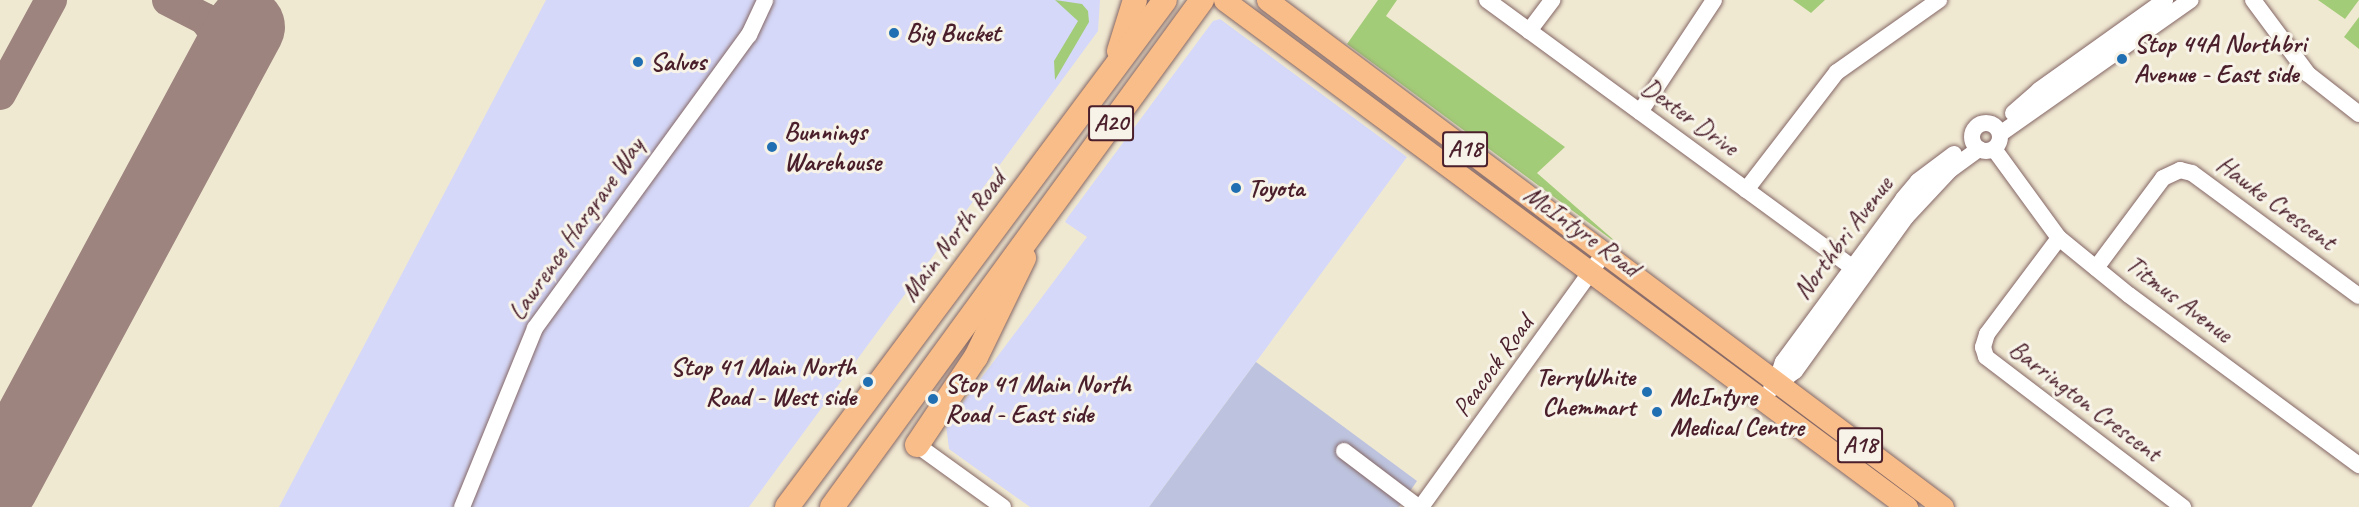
<!DOCTYPE html>
<style>
body{margin:0}
#map{position:relative;width:2359px;height:507px;overflow:hidden;background:#f0e9d2;font-family:Caveat,sans-serif}
div>[style]{position:absolute}
.built>*{inset:0;background:#d5d8f9}
.industrial>*{inset:0;background:#bdc3de}
.green>*{inset:0;background:#a3cc78}
.taxiway>*{height:32px;margin:-16px;padding:0 16px;transform-origin:16px;border-radius:16px;background:#9d847e}
.runway>*{height:78px;margin:-39px;padding:0 39px;transform-origin:39px;border-radius:39px;background:#9d847e}
.roads{filter:drop-shadow(0 0 2px #846665) drop-shadow(0 0 2px #846665)}
.minor>*{height:16px;margin:-8px;padding:0 8px;transform-origin:8px;border-radius:8px;background:#fff}
.minor>.ring{margin:-8px;padding:0;box-sizing:content-box;background:none;border:16px solid #fff;border-radius:50%}
.major>*{height:21px;margin:-10.5px;padding:0 10.5px;transform-origin:10.5px;border-radius:10.5px;background:#f8bd88}
.highway>*{height:24px;margin:-12px;padding:0 12px;transform-origin:12px;border-radius:12px;background:#f8bd88}
.dots>*{width:16px;height:16px;translate:-50% -50%;box-sizing:border-box;border:3px solid #f7f3e8;border-radius:50%}
span{translate:-50% -50%;white-space:nowrap;text-align:center;line-height:1.15;-webkit-text-stroke:6px #f7f3e8;paint-order:stroke}
.shield-label span{padding:2px 4px;background:#f7f3e8;border:2px solid;border-radius:4px;-webkit-text-stroke-width:0}
.shield-label{font-size:24px;color:#4a1f2b;font-weight:700}
.poi-label{font-size:26px;color:#4a1f2b;font-weight:700}
.left{translate:0 -50%;text-align:left}
.right{translate:-100% -50%;text-align:right}
.street-label{font-size:26px;color:#4a1f2b}
</style>
<div id="map">
<div class="built">
<i style="clip-path:polygon(546px 0,1100px 0,1098px 31px,749px 507px,279px 507px)"></i>
<i style="clip-path:polygon(1220px 19px,1407px 157px,1149px 507px,1030px 507px,949px 449px,946px 425px,1087px 237px,1065px 222px,1068px 217px,1213px 21px)"></i>
</div>
<div class="industrial">
<i style="clip-path:polygon(1256px 362px,1417px 481px,1399px 507px,1149px 507px)"></i>
</div>
<div class="green">
<i style="clip-path:polygon(1055px 0,1082px 4px,1088px 11px,1089px 22px,1055px 80px,1054px 61px,1078px 21px)"></i>
<i style="clip-path:polygon(1378px 0,1397px 0,1386px 16px,1565px 147px,1537px 173px,1623px 248px,1347px 44px)"></i>
<i style="clip-path:polygon(1793px 0,1825px 0,1811px 13px)"></i>
<i style="clip-path:polygon(2318px 0,2359px 0,2345px 19px)"></i>
<i style="clip-path:polygon(2359px 17px,2359px 49px,2344px 37px)"></i>
</div>
<div class="taxiway">
<i style="left:168px;top:0;width:81px;rotate:27.2deg"></i>
<i style="left:205px;top:19px;width:29px;rotate:54deg"></i>
<i style="left:222px;top:42px;width:29px;rotate:90deg"></i>
<i style="left:0;top:94px;width:107px;rotate:-61.5deg"></i>
</div>
<div class="runway">
<i style="left:0;top:484px;width:519px;rotate:-61.71deg"></i>
</div>
<div class="roads">
<div class="minor">
<i style="left:1487px;top:0;width:466px;rotate:36.2deg"></i>
<i style="left:2253px;top:0;width:92px;rotate:53.4deg"></i>
<i style="left:2308px;top:74px;width:65px;rotate:38.1deg"></i>
<i style="left:1529px;top:31px;width:39px;rotate:-53deg"></i>
<i style="left:1640px;top:112px;width:134px;rotate:-56.5deg"></i>
<i style="left:2013px;top:113px;width:35px;rotate:-41deg"></i>
<i style="left:2039px;top:90px;width:155px;rotate:-35.5deg"></i>
<i class="ring" style="left:1972px;top:123px;width:12px;height:12px"></i>
<i style="left:2000px;top:134px;width:233px;rotate:-35.1deg"></i>
<i style="left:1994px;top:149px;width:110px;rotate:53.9deg"></i>
<i style="left:2059px;top:238px;width:90px;rotate:39.2deg"></i>
<i style="left:2129px;top:295px;width:286px;rotate:36.5deg"></i>
<i style="left:1746px;top:190px;width:149px;rotate:-52.4deg"></i>
<i style="left:1837px;top:72px;width:125px;rotate:-35.2deg"></i>
<i style="left:2059px;top:238px;width:120px;rotate:126.9deg"></i>
<i style="left:1987px;top:334px;width:14px;rotate:107deg"></i>
<i style="left:1983px;top:347px;width:10px;rotate:73deg"></i>
<i style="left:1986px;top:357px;width:248px;rotate:37.3deg"></i>
<i style="left:2096px;top:268px;width:112px;rotate:-53.3deg"></i>
<i style="left:2163px;top:178px;width:19px;rotate:-25deg"></i>
<i style="left:2180px;top:170px;width:12px;rotate:14deg"></i>
<i style="left:2192px;top:173px;width:207px;rotate:36.4deg"></i>
<i style="left:1776px;top:383px;width:22px;rotate:-72deg"></i>
<i style="left:1783px;top:362px;width:202px;rotate:-53.6deg"></i>
<i style="left:1903px;top:199px;width:23px;rotate:-50deg"></i>
<i style="left:1918px;top:181px;width:45px;rotate:-36.9deg"></i>
<i style="left:1771px;top:389px;width:30px;rotate:-37deg"></i>
<i style="left:1795px;top:371px;width:190px;rotate:-54.2deg"></i>
<i style="left:1906px;top:217px;width:64px;rotate:-46.9deg"></i>
<i style="left:1950px;top:170px;width:36px;rotate:-36deg"></i>
<i style="left:917px;top:445px;width:106px;rotate:35.8deg"></i>
<i style="left:1344px;top:451px;width:93px;rotate:37.1deg"></i>
<i style="left:462px;top:507px;width:193px;rotate:-67.8deg"></i>
<i style="left:535px;top:328px;width:363px;rotate:-53.9deg"></i>
<i style="left:749px;top:35px;width:38px;rotate:-65deg"></i>
<i style="left:1421px;top:507px;width:302px;rotate:-54.2deg"></i>
</div>
<div class="major">
<i style="left:1224px;top:0;width:851px;rotate:36.59deg"></i>
<i style="left:1267px;top:0;width:845px;rotate:36.87deg"></i>
</div>
<div class="highway">
<i style="left:1119px;top:51px;width:53px;rotate:-72.6deg"></i>
<i style="left:917px;top:445px;width:106px;rotate:-56.2deg"></i>
<i style="left:976px;top:357px;width:110px;rotate:-64.1deg"></i>
<i style="left:787px;top:507px;width:632px;rotate:-53.29deg"></i>
<i style="left:832px;top:507px;width:628px;rotate:-53.88deg"></i>
</div>
</div>
<div class="dots">
<i style="left:894px;top:33px;background:#1f6fb2"></i>
<i style="left:2122px;top:59px;background:#1f6fb2"></i>
<i style="left:638px;top:62px;background:#1f6fb2"></i>
<i style="left:772px;top:147px;background:#1f6fb2"></i>
<i style="left:1236px;top:188px;background:#1f6fb2"></i>
<i style="left:868px;top:382px;background:#1f6fb2"></i>
<i style="left:1647px;top:392px;background:#1f6fb2"></i>
<i style="left:933px;top:399px;background:#1f6fb2"></i>
<i style="left:1657px;top:412px;background:#1f6fb2"></i>
</div>
<div class="shield-label">
<span style="left:1111px;top:123px">A20</span>
<span style="left:1465px;top:149px">A18</span>
<span style="left:1860px;top:445px">A18</span>
</div>
<div class="poi-label">
<span class="left" style="left:906px;top:33px">Big Bucket</span>
<span class="left" style="left:2134px;top:59px">Stop 44A Northbri<br>Avenue - East side</span>
<span class="left" style="left:650px;top:62px">Salvos</span>
<span class="left" style="left:784px;top:147px">Bunnings<br>Warehouse</span>
<span class="left" style="left:1248px;top:188px">Toyota</span>
<span class="right" style="left:856px;top:382px">Stop 41 Main North<br>Road - West side</span>
<span class="right" style="left:1635px;top:392px">TerryWhite<br>Chemmart</span>
<span class="left" style="left:945px;top:399px">Stop 41 Main North<br>Road - East side</span>
<span class="left" style="left:1670px;top:412px">McIntyre<br>Medical Centre</span>
</div>
<div class="street-label">
<span style="left:1690px;top:117px;rotate:36deg">Dexter Drive</span>
<span style="left:2276px;top:203px;rotate:36deg">Hawke Crescent</span>
<span style="left:576px;top:229px;rotate:-55deg">Lawrence Hargrave Way</span>
<span style="left:1582px;top:231px;rotate:36deg">McIntyre Road</span>
<span style="left:953px;top:236px;rotate:-53deg">Main North Road</span>
<span style="left:1843px;top:238px;rotate:-53deg">Northbri Avenue</span>
<span style="left:2179px;top:299px;rotate:37deg">Titmus Avenue</span>
<span style="left:1493px;top:366px;rotate:-54deg">Peacock Road</span>
<span style="left:2085px;top:401px;rotate:37deg">Barrington Crescent</span>
</div>
</div>
